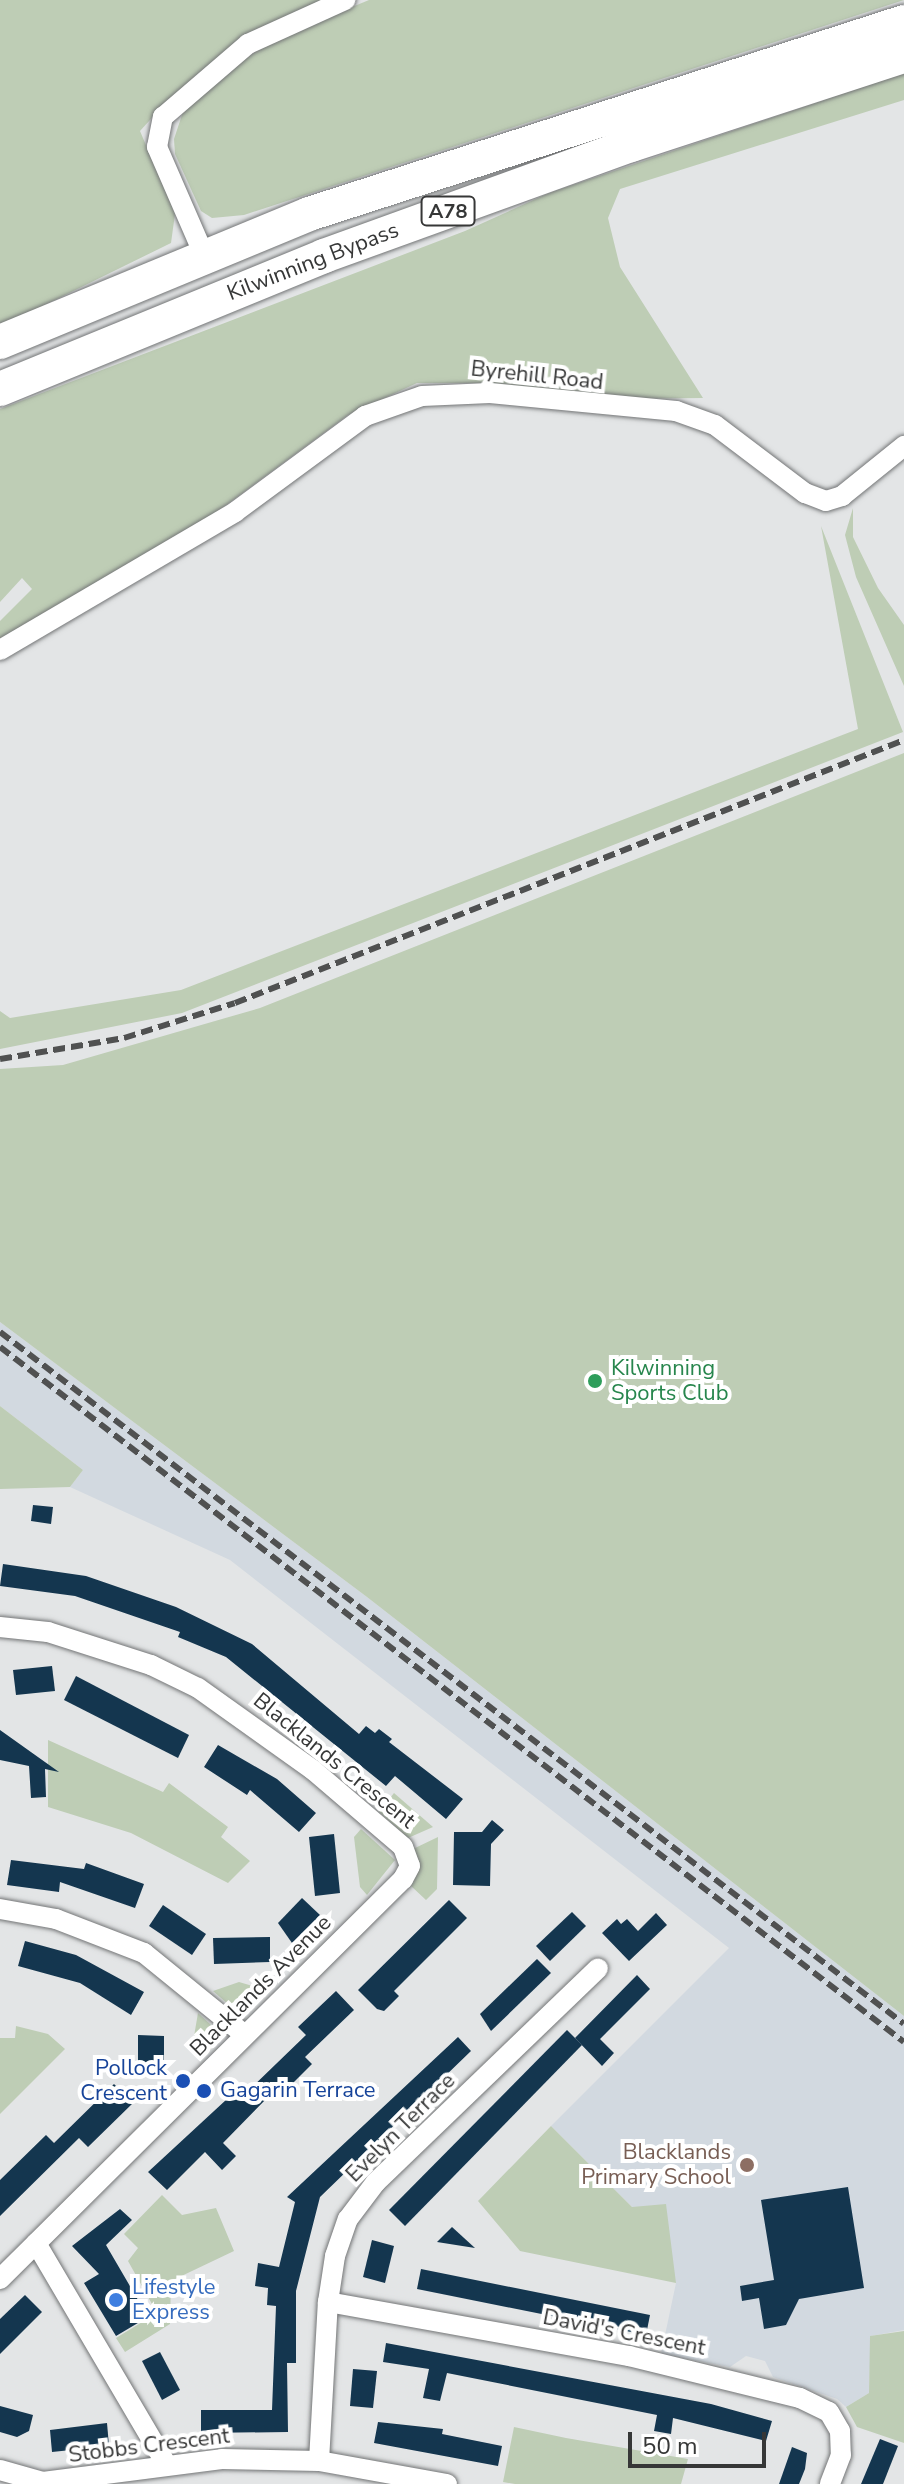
<!DOCTYPE html>
<style>
body{margin:0}
#map{position:relative;width:904px;height:2484px;overflow:hidden;background:#e3e5e6;font-family:"Nunito Sans",sans-serif}
div>[style]{position:absolute}
.built>*{inset:0;background:#d2d9e0}
.green>*{inset:0;background:#becdb5}
.building>*{inset:0;background:#14364f}
.roads{filter:drop-shadow(0 0 2px #737576) drop-shadow(0 0 2px #737576)}
.minor>*{height:20px;margin:-10px;padding:0 10px;transform-origin:10px;border-radius:10px;background:#fff}
.trunk>*{height:34px;margin:-17px;padding:0 17px;transform-origin:17px;border-radius:17px;background:#fff}
.rail>*{height:6px;margin-top:-3px;transform-origin:0;background:repeating-linear-gradient(90deg,#505151 0 12px,transparent 0 18px)}
.dots>*{width:22px;height:22px;translate:-50% -50%;box-sizing:border-box;border:4px solid #fff;border-radius:50%}
span{translate:-50% -50%;white-space:nowrap;text-align:center;line-height:1.15;-webkit-text-stroke:8px #fff;paint-order:stroke}
.shield-label span{padding:2px 6px;background:#fff;border:2px solid;border-radius:6px;-webkit-text-stroke-width:0}
.shield-label{font-size:20px;color:#363737;font-weight:700}
.street-label{font-size:22px;color:#363737}
.leisure-label{font-size:22px;color:#27864d}
.left{translate:0 -50%;text-align:left}
.transit-label{font-size:22px;color:#164399}
.right{translate:-100% -50%;text-align:right}
.education-label{font-size:22px;color:#785e54}
.shop-label{font-size:22px;color:#366cbe}
.scale{position:absolute;left:628px;top:2432px;width:138px;height:36px;box-sizing:border-box;border:4px solid #363737;border-top:0;padding-left:10px;font-size:24px;line-height:28px;white-space:nowrap;color:#363737;-webkit-text-stroke:6px #fff;paint-order:stroke}
</style>
<div id="map">
<div class="built">
<i style="clip-path:polygon(0 1322px,367px 1597px,904px 2016px,904px 2330px,871px 2336px,869px 2393px,846px 2407px,837px 2399px,773px 2377px,765px 2361px,746px 2356px,730px 2367px,661px 2354px,676px 2283px,632px 2207px,551px 2126px,729px 1948px,230px 1560px,70px 1487px,83px 1470px,0 1406px)"></i>
</div>
<div class="green">
<i style="clip-path:polygon(0 0,332px 0,168px 100px,140px 131px,175px 214px,171px 243px,0 327px)"></i>
<i style="clip-path:polygon(369px 0,904px 0,244px 215px,212px 218px,201px 211px,175px 154px,174px 139px,186px 103px,270px 41px)"></i>
<i style="clip-path:polygon(904px 73px,904px 100px,620px 189px,608px 218px,620px 267px,703px 398px,608px 399px,483px 383px,417px 383px,348px 415px,202px 523px,0 642px,0 621px,32px 589px,22px 578px,0 602px,0 409px,465px 231px,549px 193px)"></i>
<i style="clip-path:polygon(853px 508px,853px 537px,878px 588px,904px 625px,904px 686px,856px 577px,845px 535px)"></i>
<i style="clip-path:polygon(821px 526px,903px 732px,182px 1013px,0 1049px,0 1011px,10px 1018px,181px 990px,858px 729px)"></i>
<i style="clip-path:polygon(904px 753px,904px 2016px,367px 1597px,0 1322px,0 1069px,63px 1065px,260px 1008px)"></i>
<i style="clip-path:polygon(0 1406px,83px 1470px,70px 1487px,0 1489px)"></i>
<i style="clip-path:polygon(48px 1740px,163px 1792px,169px 1783px,228px 1827px,221px 1837px,250px 1861px,228px 1883px,131px 1833px,48px 1807px)"></i>
<i style="clip-path:polygon(394px 1793px,433px 1827px,408px 1838px,379px 1812px)"></i>
<i style="clip-path:polygon(361px 1829px,395px 1860px,367px 1895px,360px 1887px,354px 1837px)"></i>
<i style="clip-path:polygon(438px 1837px,437px 1889px,426px 1900px,411px 1886px,419px 1866px,413px 1849px)"></i>
<i style="clip-path:polygon(239px 1982px,269px 1991px,249px 2012px,236px 2011px,213px 1991px)"></i>
<i style="clip-path:polygon(198px 2013px,222px 2035px,201px 2059px,193px 2042px)"></i>
<i style="clip-path:polygon(16px 2026px,48px 2034px,65px 2049px,0 2114px,0 2038px,15px 2038px)"></i>
<i style="clip-path:polygon(551px 2126px,632px 2207px,666px 2204px,676px 2283px,520px 2251px,478px 2201px)"></i>
<i style="clip-path:polygon(162px 2195px,182px 2215px,216px 2208px,234px 2251px,171px 2281px,170px 2324px,125px 2352px,116px 2338px,157px 2313px,128px 2261px,138px 2248px,124px 2234px)"></i>
<i style="clip-path:polygon(904px 2331px,904px 2443px,857px 2427px,846px 2407px,869px 2393px,870px 2336px)"></i>
<i style="clip-path:polygon(514px 2427px,566px 2438px,688px 2459px,681px 2484px,515px 2484px,503px 2482px)"></i>
</div>
<div class="building">
<i style="clip-path:polygon(33px 1505px,53px 1507px,51px 1524px,31px 1521px)"></i>
<i style="clip-path:polygon(3px 1564px,86px 1576px,176px 1607px,252px 1644px,359px 1734px,366px 1726px,375px 1733px,379px 1729px,392px 1739px,389px 1742px,463px 1799px,446px 1819px,395px 1776px,386px 1786px,226px 1657px,178px 1637px,180px 1632px,75px 1596px,0 1586px)"></i>
<i style="clip-path:polygon(52px 1666px,55px 1691px,16px 1695px,13px 1670px)"></i>
<i style="clip-path:polygon(76px 1676px,189px 1735px,178px 1758px,64px 1700px)"></i>
<i style="clip-path:polygon(0 1730px,59px 1772px,45px 1769px,46px 1797px,31px 1798px,29px 1766px,0 1760px)"></i>
<i style="clip-path:polygon(218px 1745px,277px 1779px,316px 1813px,299px 1832px,250px 1790px,247px 1795px,204px 1767px)"></i>
<i style="clip-path:polygon(492px 1820px,504px 1830px,491px 1844px,490px 1886px,453px 1885px,454px 1832px,482px 1832px)"></i>
<i style="clip-path:polygon(334px 1834px,340px 1893px,315px 1896px,309px 1837px)"></i>
<i style="clip-path:polygon(11px 1860px,84px 1869px,86px 1863px,144px 1884px,135px 1908px,60px 1882px,59px 1892px,7px 1885px)"></i>
<i style="clip-path:polygon(302px 1898px,320px 1915px,292px 1943px,278px 1923px)"></i>
<i style="clip-path:polygon(449px 1900px,467px 1918px,394px 1991px,399px 1996px,384px 2011px,377px 2009px,358px 1990px)"></i>
<i style="clip-path:polygon(163px 1905px,206px 1934px,192px 1955px,149px 1926px)"></i>
<i style="clip-path:polygon(572px 1912px,586px 1926px,550px 1961px,536px 1946px)"></i>
<i style="clip-path:polygon(656px 1913px,667px 1925px,629px 1961px,602px 1933px,617px 1919px,621px 1924px,627px 1919px,638px 1931px)"></i>
<i style="clip-path:polygon(270px 1937px,270px 1962px,214px 1964px,213px 1938px)"></i>
<i style="clip-path:polygon(25px 1941px,76px 1955px,144px 1992px,131px 2015px,80px 1983px,18px 1966px)"></i>
<i style="clip-path:polygon(537px 1959px,551px 1973px,491px 2031px,480px 2014px)"></i>
<i style="clip-path:polygon(637px 1975px,650px 1989px,600px 2039px,614px 2053px,602px 2066px,575px 2038px)"></i>
<i style="clip-path:polygon(336px 1991px,354px 2010px,305px 2057px,312px 2064px,275px 2101px,269px 2096px,223px 2143px,236px 2156px,222px 2170px,205px 2152px,167px 2190px,148px 2172px,240px 2087px,246px 2093px,306px 2035px,298px 2027px)"></i>
<i style="clip-path:polygon(567px 2030px,582px 2045px,405px 2226px,389px 2210px)"></i>
<i style="clip-path:polygon(138px 2035px,164px 2036px,164px 2073px,138px 2073px)"></i>
<i style="clip-path:polygon(458px 2037px,471px 2051px,320px 2197px,296px 2291px,296px 2363px,287px 2363px,288px 2432px,201px 2433px,201px 2410px,272px 2410px,276px 2306px,267px 2305px,268px 2288px,255px 2286px,258px 2263px,279px 2267px,295px 2202px,287px 2197px)"></i>
<i style="clip-path:polygon(114px 2084px,133px 2103px,88px 2147px,79px 2138px,0 2216px,0 2180px,46px 2135px,54px 2143px)"></i>
<i style="clip-path:polygon(848px 2187px,864px 2288px,799px 2299px,786px 2325px,764px 2329px,759px 2298px,742px 2301px,740px 2286px,774px 2280px,761px 2200px)"></i>
<i style="clip-path:polygon(120px 2209px,132px 2220px,106px 2245px,148px 2317px,116px 2336px,84px 2283px,99px 2274px,72px 2246px)"></i>
<i style="clip-path:polygon(452px 2227px,475px 2248px,437px 2242px)"></i>
<i style="clip-path:polygon(372px 2240px,394px 2246px,385px 2283px,363px 2277px)"></i>
<i style="clip-path:polygon(421px 2269px,650px 2315px,646px 2335px,417px 2289px)"></i>
<i style="clip-path:polygon(25px 2295px,42px 2312px,0 2354px,0 2319px)"></i>
<i style="clip-path:polygon(386px 2343px,711px 2404px,772px 2421px,766px 2441px,673px 2418px,671px 2434px,654px 2431px,657px 2415px,447px 2373px,440px 2401px,423px 2398px,429px 2369px,383px 2362px)"></i>
<i style="clip-path:polygon(160px 2352px,180px 2390px,162px 2400px,142px 2361px)"></i>
<i style="clip-path:polygon(353px 2369px,377px 2371px,373px 2408px,350px 2406px)"></i>
<i style="clip-path:polygon(0 2406px,33px 2415px,29px 2431px,17px 2437px,0 2432px)"></i>
<i style="clip-path:polygon(378px 2422px,443px 2429px,442px 2434px,502px 2446px,498px 2466px,374px 2443px)"></i>
<i style="clip-path:polygon(107px 2423px,109px 2446px,52px 2452px,50px 2430px)"></i>
<i style="clip-path:polygon(880px 2439px,898px 2446px,883px 2484px,861px 2484px)"></i>
<i style="clip-path:polygon(792px 2447px,807px 2453px,805px 2469px,799px 2484px,779px 2484px)"></i>
</div>
<div class="roads">
<div class="minor">
<i style="left:204px;top:255px;width:118px;rotate:-113.5deg"></i>
<i style="left:157px;top:147px;width:31px;rotate:-79deg"></i>
<i style="left:163px;top:117px;width:112px;rotate:-40.7deg"></i>
<i style="left:248px;top:44px;width:107px;rotate:-24.4deg"></i>
<i style="left:0;top:650px;width:273px;rotate:-30.4deg"></i>
<i style="left:235px;top:512px;width:162px;rotate:-36.4deg"></i>
<i style="left:365px;top:416px;width:60px;rotate:-19.3deg"></i>
<i style="left:422px;top:396px;width:68px;rotate:-2.5deg"></i>
<i style="left:490px;top:393px;width:187px;rotate:5.5deg"></i>
<i style="left:676px;top:411px;width:41px;rotate:19.7deg"></i>
<i style="left:715px;top:425px;width:113px;rotate:37.1deg"></i>
<i style="left:805px;top:493px;width:22px;rotate:21deg"></i>
<i style="left:826px;top:501px;width:17px;rotate:-17deg"></i>
<i style="left:842px;top:496px;width:80px;rotate:-38.9deg"></i>
<i style="left:0;top:1627px;width:48px;rotate:5.9deg"></i>
<i style="left:48px;top:1632px;width:108px;rotate:17.8deg"></i>
<i style="left:151px;top:1665px;width:52px;rotate:26.1deg"></i>
<i style="left:198px;top:1688px;width:141px;rotate:35.5deg"></i>
<i style="left:313px;top:1770px;width:118px;rotate:40.5deg"></i>
<i style="left:403px;top:1847px;width:20px;rotate:70deg"></i>
<i style="left:410px;top:1866px;width:15px;rotate:118deg"></i>
<i style="left:403px;top:1879px;width:568px;rotate:135.21deg"></i>
<i style="left:0;top:1909px;width:57px;rotate:10.1deg"></i>
<i style="left:56px;top:1919px;width:94px;rotate:21.1deg"></i>
<i style="left:144px;top:1953px;width:130px;rotate:39.1deg"></i>
<i style="left:36px;top:2243px;width:258px;rotate:59.5deg"></i>
<i style="left:328px;top:2302px;width:306px;rotate:10.2deg"></i>
<i style="left:629px;top:2356px;width:176px;rotate:13.8deg"></i>
<i style="left:800px;top:2398px;width:32px;rotate:26deg"></i>
<i style="left:829px;top:2412px;width:22px;rotate:60deg"></i>
<i style="left:840px;top:2431px;width:24px;rotate:88deg"></i>
<i style="left:841px;top:2455px;width:31px;rotate:111deg"></i>
<i style="left:319px;top:2461px;width:159px;rotate:-86.8deg"></i>
<i style="left:328px;top:2302px;width:47px;rotate:-81.3deg"></i>
<i style="left:335px;top:2256px;width:39px;rotate:-71deg"></i>
<i style="left:348px;top:2219px;width:46px;rotate:-52.9deg"></i>
<i style="left:376px;top:2182px;width:308px;rotate:-43.9deg"></i>
<i style="left:0;top:2470px;width:45px;rotate:15.6deg"></i>
<i style="left:43px;top:2482px;width:180px;rotate:-7.3deg"></i>
<i style="left:222px;top:2459px;width:97px;rotate:1.2deg"></i>
<i style="left:319px;top:2461px;width:130px;rotate:10.2deg"></i>
</div>
<div class="trunk">
<i style="left:0;top:342px;width:334px;rotate:-22.5deg"></i>
<i style="left:309px;top:214px;width:625px;rotate:-17.88deg"></i>
<i style="left:0;top:389px;width:350px;rotate:-22.3deg"></i>
<i style="left:324px;top:256px;width:326px;rotate:-19.9deg"></i>
<i style="left:631px;top:145px;width:287px;rotate:-18.1deg"></i>
</div>
</div>
<div class="rail">
<i style="left:0;top:1059px;width:126px;rotate:-9.6deg"></i>
<i style="left:124px;top:1038px;width:116px;rotate:-17.5deg"></i>
<i style="left:235px;top:1003px;width:719px;rotate:-21.46deg"></i>
<i style="left:0;top:1332px;width:1138px;rotate:37.43deg"></i>
<i style="left:0;top:1347px;width:1140px;rotate:37.55deg"></i>
</div>
<div class="dots">
<i style="left:595px;top:1381px;background:#2e9e5b"></i>
<i style="left:183px;top:2081px;background:#1a4fb4"></i>
<i style="left:204px;top:2091px;background:#1a4fb4"></i>
<i style="left:747px;top:2165px;background:#8d6e63"></i>
<i style="left:116px;top:2300px;background:#3f7fe0"></i>
</div>
<div class="shield-label">
<span style="left:448px;top:211px">A78</span>
</div>
<div class="street-label">
<span style="left:313px;top:262px;rotate:-21deg">Kilwinning Bypass</span>
<span style="left:537px;top:376px;rotate:6deg">Byrehill Road</span>
<span style="left:334px;top:1761px;rotate:39deg">Blacklands Crescent</span>
<span style="left:261px;top:1986px;rotate:-45deg">Blacklands Avenue</span>
<span style="left:401px;top:2128px;rotate:-45deg">Evelyn Terrace</span>
<span style="left:624px;top:2333px;rotate:11deg">David's Crescent</span>
<span style="left:149px;top:2446px;rotate:-7deg">Stobbs Crescent</span>
</div>
<div class="leisure-label">
<span class="left" style="left:611px;top:1381px">Kilwinning<br>Sports Club</span>
</div>
<div class="transit-label">
<span class="right" style="left:167px;top:2081px">Pollock<br>Crescent</span>
<span class="left" style="left:220px;top:2091px">Gagarin Terrace</span>
</div>
<div class="education-label">
<span class="right" style="left:731px;top:2165px">Blacklands<br>Primary School</span>
</div>
<div class="shop-label">
<span class="left" style="left:132px;top:2300px">Lifestyle<br>Express</span>
</div>
<div class="scale">50 m</div>
</div>
